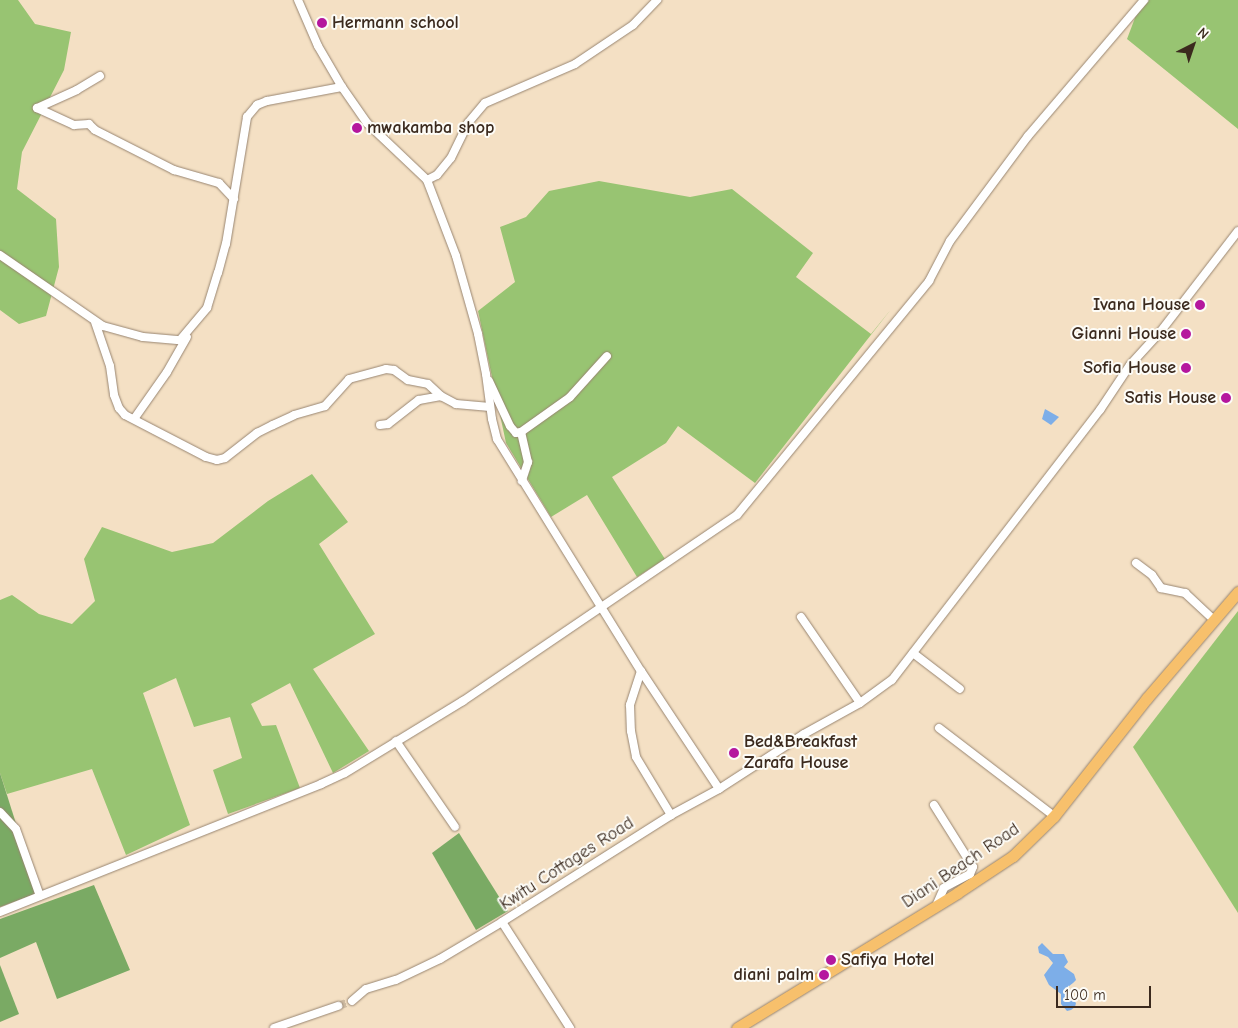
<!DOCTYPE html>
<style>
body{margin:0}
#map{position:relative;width:1238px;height:1028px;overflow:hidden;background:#f4e0c4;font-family:"Comic Neue",sans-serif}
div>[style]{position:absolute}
.green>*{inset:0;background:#98c472}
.forest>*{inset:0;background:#7aaa64}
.water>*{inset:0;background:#7daee8}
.street-tunnel>*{height:8px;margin-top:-4px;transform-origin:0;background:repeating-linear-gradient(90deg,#cfbca3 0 8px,transparent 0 12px)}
.roads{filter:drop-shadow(0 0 1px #988571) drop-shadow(0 0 1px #988571)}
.street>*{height:8px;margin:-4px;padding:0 4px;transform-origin:4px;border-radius:4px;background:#fff}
.primary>*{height:11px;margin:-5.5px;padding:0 5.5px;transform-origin:5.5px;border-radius:5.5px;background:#f7c06c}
.dots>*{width:14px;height:14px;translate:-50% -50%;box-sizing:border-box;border:2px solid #fdfcf7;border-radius:50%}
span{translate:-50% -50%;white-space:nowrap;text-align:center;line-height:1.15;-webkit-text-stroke:4px #fdfcf7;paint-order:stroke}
.poi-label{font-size:18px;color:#3b2a1e;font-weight:700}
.left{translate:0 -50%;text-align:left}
.right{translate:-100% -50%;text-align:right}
.street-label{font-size:18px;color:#3b2a1e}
.north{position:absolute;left:1168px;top:20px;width:50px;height:50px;-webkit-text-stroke:4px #fdfcf7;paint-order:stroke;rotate:41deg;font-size:14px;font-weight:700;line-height:20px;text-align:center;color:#3b2a1e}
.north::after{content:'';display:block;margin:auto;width:18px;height:22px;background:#3b2a1e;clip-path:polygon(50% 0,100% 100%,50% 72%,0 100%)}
.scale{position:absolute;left:1056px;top:986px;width:95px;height:22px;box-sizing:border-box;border:2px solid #3b2a1e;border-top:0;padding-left:6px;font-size:15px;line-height:18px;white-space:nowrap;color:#3b2a1e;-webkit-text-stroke:4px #fdfcf7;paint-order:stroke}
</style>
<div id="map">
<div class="green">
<i style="clip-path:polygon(0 0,18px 0,35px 24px,71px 32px,64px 70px,22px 152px,17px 189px,56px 219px,59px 267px,46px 316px,19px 324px,0 310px)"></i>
<i style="clip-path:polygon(1138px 0,1238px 0,1238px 129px,1127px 39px,1141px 2px)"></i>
<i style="clip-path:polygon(599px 181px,690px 197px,732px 189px,813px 253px,796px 277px,871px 334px,892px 308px,755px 483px,678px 426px,666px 443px,612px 477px,665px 559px,637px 577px,587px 495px,551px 517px,506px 443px,478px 311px,515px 282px,500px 227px,526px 217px,549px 191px)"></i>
<i style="clip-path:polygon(312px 474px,348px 522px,319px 544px,375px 634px,313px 669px,369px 751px,333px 773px,290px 683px,251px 704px,262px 726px,276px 725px,300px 788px,228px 814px,213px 770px,242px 758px,230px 717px,194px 727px,176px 678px,143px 693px,190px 825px,126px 855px,92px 769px,7px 794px,0 773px,0 600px,12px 595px,39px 614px,72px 624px,95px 601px,84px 559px,102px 527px,172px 552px,213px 543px,268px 501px)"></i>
<i style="clip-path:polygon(1238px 611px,1238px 913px,1133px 747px)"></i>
</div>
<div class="forest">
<i style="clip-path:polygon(0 773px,38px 893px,0 907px)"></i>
<i style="clip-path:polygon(459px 833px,508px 911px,476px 930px,432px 853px)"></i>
<i style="clip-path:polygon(94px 885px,130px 970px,57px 999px,36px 942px,0 958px,0 919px)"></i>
<i style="clip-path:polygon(0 965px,19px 1014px,0 1022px)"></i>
</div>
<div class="water">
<i style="clip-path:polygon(1045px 409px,1059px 417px,1051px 425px,1042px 419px)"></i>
<i style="clip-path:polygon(1042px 943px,1053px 954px,1064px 954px,1068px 962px,1064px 967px,1074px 974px,1076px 980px,1073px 983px,1064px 990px,1076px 1003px,1075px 1007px,1071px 1010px,1067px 1011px,1061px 1004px,1061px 994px,1049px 985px,1044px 975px,1053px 963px,1048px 957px,1039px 953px,1038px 947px)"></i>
</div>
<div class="street-tunnel">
<i style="left:338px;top:1006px;width:15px;rotate:-20deg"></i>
</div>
<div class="roads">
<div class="street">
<i style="left:298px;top:0;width:50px;rotate:66.5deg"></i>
<i style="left:318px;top:46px;width:48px;rotate:59.7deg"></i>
<i style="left:342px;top:87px;width:44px;rotate:55.2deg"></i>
<i style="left:367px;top:123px;width:83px;rotate:43.5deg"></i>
<i style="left:427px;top:180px;width:81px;rotate:69.1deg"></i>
<i style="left:456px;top:256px;width:81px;rotate:74.2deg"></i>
<i style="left:478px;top:334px;width:41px;rotate:78.7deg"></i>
<i style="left:486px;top:374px;width:45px;rotate:82.4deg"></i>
<i style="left:492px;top:419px;width:21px;rotate:76deg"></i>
<i style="left:497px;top:439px;width:273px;rotate:58.2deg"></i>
<i style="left:641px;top:671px;width:36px;rotate:108deg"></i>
<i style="left:630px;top:705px;width:26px;rotate:88deg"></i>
<i style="left:631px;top:731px;width:26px;rotate:79deg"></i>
<i style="left:636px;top:757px;width:68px;rotate:58.9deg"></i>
<i style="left:671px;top:815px;width:200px;rotate:147.7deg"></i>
<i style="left:502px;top:922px;width:126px;rotate:57.3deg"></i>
<i style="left:100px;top:76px;width:27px;rotate:149deg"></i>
<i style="left:77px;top:90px;width:44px;rotate:155.8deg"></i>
<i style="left:37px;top:108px;width:41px;rotate:24.7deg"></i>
<i style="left:74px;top:125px;width:15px;rotate:-4deg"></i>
<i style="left:89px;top:124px;width:8px;rotate:45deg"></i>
<i style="left:95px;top:130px;width:89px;rotate:26.9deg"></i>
<i style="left:174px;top:170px;width:47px;rotate:16.1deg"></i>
<i style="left:219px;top:183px;width:22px;rotate:47deg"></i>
<i style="left:427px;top:180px;width:11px;rotate:-27deg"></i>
<i style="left:437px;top:175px;width:22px;rotate:-51deg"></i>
<i style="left:451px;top:158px;width:39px;rotate:-64deg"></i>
<i style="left:468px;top:123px;width:26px;rotate:-50deg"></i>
<i style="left:485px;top:103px;width:98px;rotate:-23.4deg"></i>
<i style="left:575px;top:64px;width:70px;rotate:-33.9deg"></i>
<i style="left:633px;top:25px;width:35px;rotate:-46deg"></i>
<i style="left:0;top:255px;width:125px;rotate:34.6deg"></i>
<i style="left:103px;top:326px;width:41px;rotate:15.4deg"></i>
<i style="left:143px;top:337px;width:37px;rotate:5deg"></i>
<i style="left:180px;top:340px;width:42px;rotate:-49.8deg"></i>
<i style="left:207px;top:308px;width:37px;rotate:-73deg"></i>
<i style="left:218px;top:273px;width:30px;rotate:-75deg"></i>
<i style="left:226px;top:244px;width:129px;rotate:-80.6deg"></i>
<i style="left:247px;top:117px;width:16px;rotate:-50deg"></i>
<i style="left:257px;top:105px;width:11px;rotate:-22deg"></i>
<i style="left:267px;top:101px;width:76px;rotate:-10.6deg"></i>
<i style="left:95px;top:322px;width:46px;rotate:71.2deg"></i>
<i style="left:110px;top:366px;width:29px;rotate:82deg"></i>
<i style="left:114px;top:395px;width:14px;rotate:69deg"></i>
<i style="left:119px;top:408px;width:9px;rotate:49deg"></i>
<i style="left:125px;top:415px;width:91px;rotate:27.4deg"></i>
<i style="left:206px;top:457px;width:11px;rotate:15deg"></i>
<i style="left:217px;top:460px;width:8px;rotate:-14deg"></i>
<i style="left:225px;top:458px;width:41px;rotate:-38deg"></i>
<i style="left:257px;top:433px;width:18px;rotate:-27deg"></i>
<i style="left:273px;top:425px;width:23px;rotate:-25deg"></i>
<i style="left:294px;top:415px;width:32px;rotate:-16deg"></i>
<i style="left:325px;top:406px;width:36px;rotate:-48deg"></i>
<i style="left:349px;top:379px;width:38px;rotate:-15deg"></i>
<i style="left:386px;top:369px;width:8px;rotate:7deg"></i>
<i style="left:394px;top:370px;width:17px;rotate:36deg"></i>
<i style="left:408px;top:380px;width:20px;rotate:11deg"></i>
<i style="left:428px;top:384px;width:18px;rotate:43deg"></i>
<i style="left:441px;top:396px;width:17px;rotate:28deg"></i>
<i style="left:456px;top:404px;width:34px;rotate:5deg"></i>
<i style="left:489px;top:381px;width:50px;rotate:65deg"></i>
<i style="left:510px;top:426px;width:9px;rotate:49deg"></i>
<i style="left:516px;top:433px;width:5px;rotate:-11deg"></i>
<i style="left:521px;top:432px;width:60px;rotate:-35.5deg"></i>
<i style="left:570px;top:397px;width:55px;rotate:-47.9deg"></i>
<i style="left:134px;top:419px;width:57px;rotate:-54.9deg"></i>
<i style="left:167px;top:372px;width:40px;rotate:-60.3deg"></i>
<i style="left:380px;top:425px;width:8px;rotate:-7deg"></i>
<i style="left:388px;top:424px;width:39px;rotate:-38deg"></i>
<i style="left:419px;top:400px;width:22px;rotate:-10deg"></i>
<i style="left:521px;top:432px;width:31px;rotate:77deg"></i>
<i style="left:528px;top:462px;width:20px;rotate:108deg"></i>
<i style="left:1136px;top:563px;width:20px;rotate:37deg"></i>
<i style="left:1152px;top:575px;width:16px;rotate:55deg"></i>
<i style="left:1161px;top:588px;width:25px;rotate:12deg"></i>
<i style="left:1185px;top:593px;width:38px;rotate:43deg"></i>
<i style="left:801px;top:617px;width:104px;rotate:55.5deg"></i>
<i style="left:913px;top:653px;width:59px;rotate:37.5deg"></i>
<i style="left:641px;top:671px;width:141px;rotate:56.5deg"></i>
<i style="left:939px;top:728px;width:145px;rotate:37.4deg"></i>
<i style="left:396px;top:741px;width:104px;rotate:55.5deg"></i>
<i style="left:934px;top:805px;width:73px;rotate:57.8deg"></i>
<i style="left:973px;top:867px;width:8px;rotate:113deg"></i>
<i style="left:970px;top:874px;width:30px;rotate:152deg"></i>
<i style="left:944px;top:888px;width:20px;rotate:114deg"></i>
<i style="left:0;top:812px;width:23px;rotate:47deg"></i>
<i style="left:16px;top:829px;width:71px;rotate:70.3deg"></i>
<i style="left:671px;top:815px;width:55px;rotate:-28.4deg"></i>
<i style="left:719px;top:789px;width:101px;rotate:-32.9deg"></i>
<i style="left:804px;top:734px;width:64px;rotate:-29deg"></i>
<i style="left:860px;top:703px;width:39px;rotate:-36deg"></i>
<i style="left:892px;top:680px;width:341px;rotate:-52.4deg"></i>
<i style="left:1100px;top:410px;width:54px;rotate:-56.3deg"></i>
<i style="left:1130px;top:365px;width:46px;rotate:-47.6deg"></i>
<i style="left:1161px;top:331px;width:126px;rotate:-52.4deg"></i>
<i style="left:0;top:912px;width:346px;rotate:-21.7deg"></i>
<i style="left:321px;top:784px;width:26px;rotate:-25deg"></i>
<i style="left:345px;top:773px;width:138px;rotate:-31.4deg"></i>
<i style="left:463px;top:701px;width:331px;rotate:-34.2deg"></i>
<i style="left:737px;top:515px;width:303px;rotate:-50.6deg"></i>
<i style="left:929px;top:281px;width:45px;rotate:-62.3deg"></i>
<i style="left:950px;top:241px;width:131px;rotate:-53.4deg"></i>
<i style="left:1028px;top:136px;width:179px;rotate:-49.5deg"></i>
<i style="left:352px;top:1001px;width:18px;rotate:-41deg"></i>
<i style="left:366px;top:989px;width:31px;rotate:-17deg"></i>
<i style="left:396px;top:980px;width:49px;rotate:-25.5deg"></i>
<i style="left:440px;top:959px;width:72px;rotate:-30.8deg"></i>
<i style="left:274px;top:1028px;width:68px;rotate:-19deg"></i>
</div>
<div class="primary">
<i style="left:737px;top:1028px;width:258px;rotate:-31.5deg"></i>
<i style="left:957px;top:893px;width:67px;rotate:-33.5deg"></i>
<i style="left:1013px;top:856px;width:57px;rotate:-44.3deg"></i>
<i style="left:1054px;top:816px;width:150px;rotate:-51.8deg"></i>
<i style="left:1147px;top:698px;width:140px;rotate:-49.4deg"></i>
</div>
</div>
<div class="dots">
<i style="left:322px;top:23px;background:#b5179e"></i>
<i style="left:357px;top:128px;background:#b5179e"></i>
<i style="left:1200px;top:305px;background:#b5179e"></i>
<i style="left:1186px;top:334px;background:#b5179e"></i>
<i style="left:1186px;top:368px;background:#b5179e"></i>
<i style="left:1226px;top:398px;background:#b5179e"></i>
<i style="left:734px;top:753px;background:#b5179e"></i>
<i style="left:831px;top:960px;background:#b5179e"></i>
<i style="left:824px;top:975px;background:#b5179e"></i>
</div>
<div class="poi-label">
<span class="left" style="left:332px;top:23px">Hermann school</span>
<span class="left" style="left:367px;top:128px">mwakamba shop</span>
<span class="right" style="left:1190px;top:305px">Ivana House</span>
<span class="right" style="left:1176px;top:334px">Gianni House</span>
<span class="right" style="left:1176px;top:368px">Sofia House</span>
<span class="right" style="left:1216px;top:398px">Satis House</span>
<span class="left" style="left:744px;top:753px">Bed&amp;Breakfast<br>Zarafa House</span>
<span class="left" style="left:841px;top:960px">Safiya Hotel</span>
<span class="right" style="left:814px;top:975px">diani palm</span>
</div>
<div class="street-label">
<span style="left:567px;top:864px;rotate:-33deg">Kwitu Cottages Road</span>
<span style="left:961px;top:866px;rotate:-34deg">Diani Beach Road</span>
</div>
<div class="north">N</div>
<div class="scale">100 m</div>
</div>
